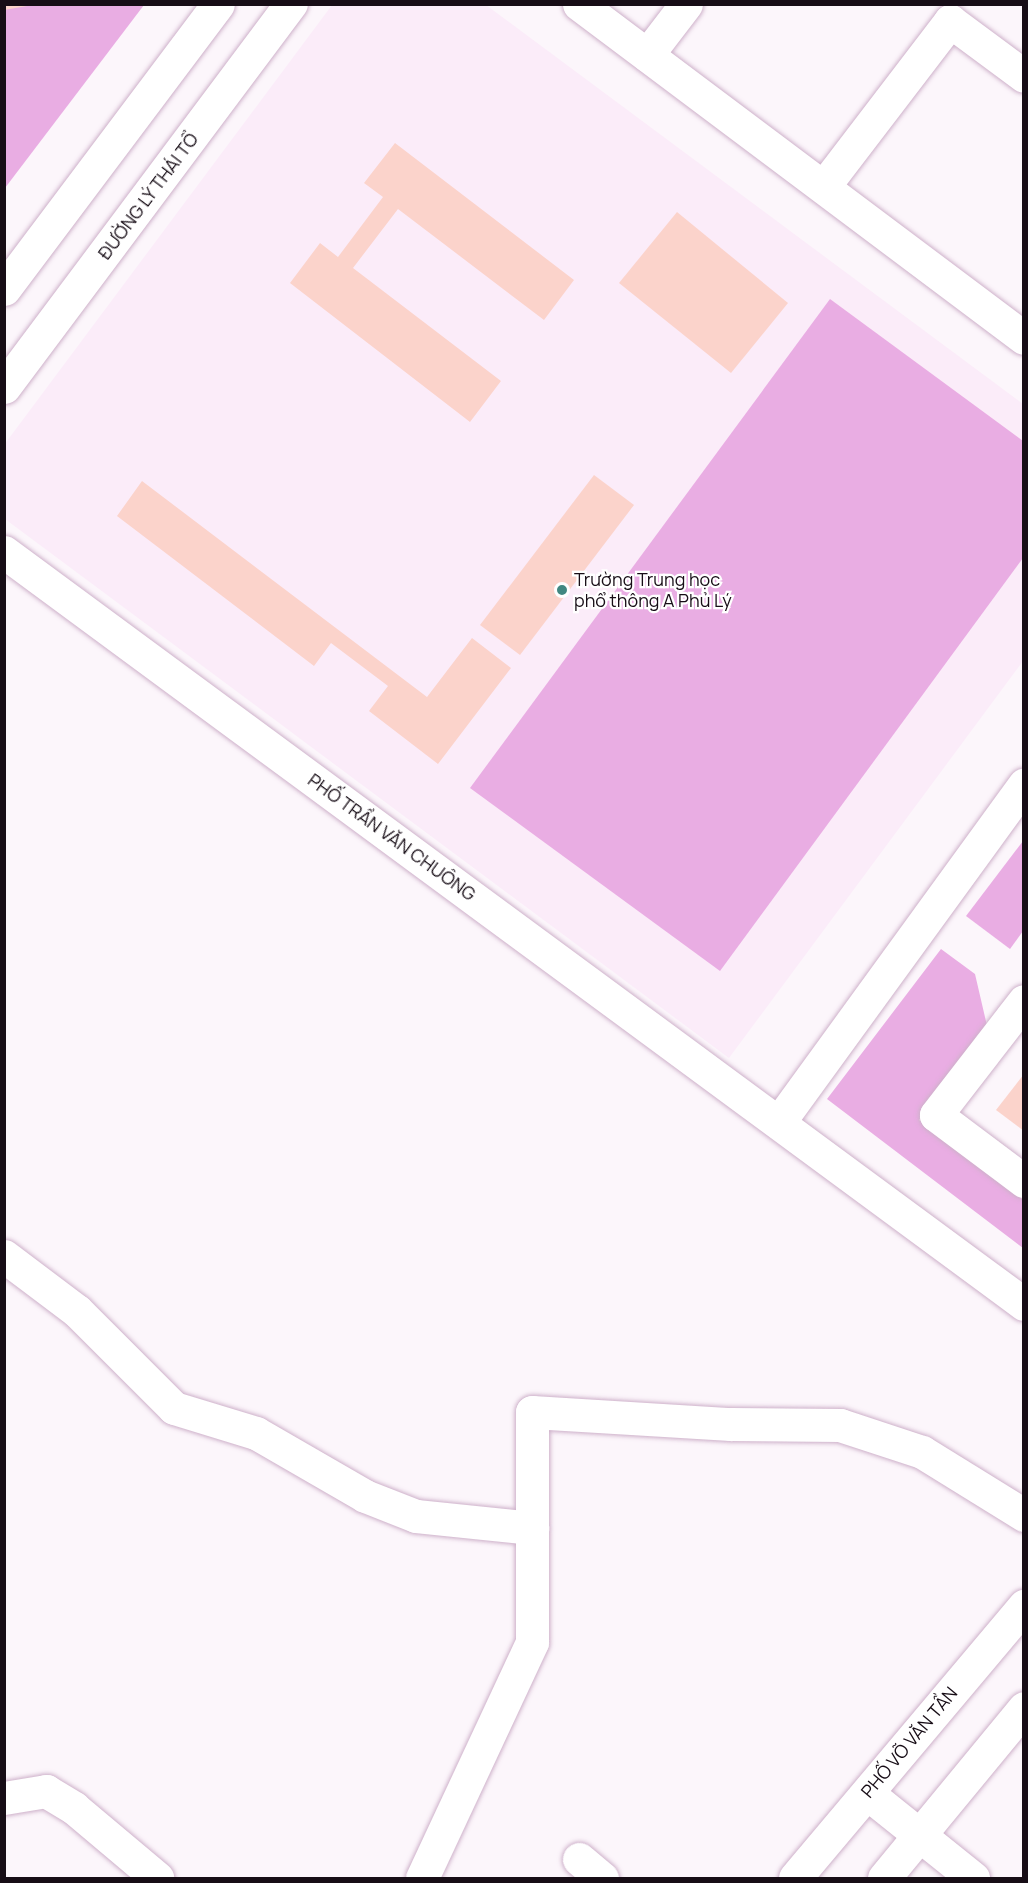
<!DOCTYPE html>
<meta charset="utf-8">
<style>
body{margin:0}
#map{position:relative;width:1028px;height:1883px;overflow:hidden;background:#fcf6fb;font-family:Manrope,sans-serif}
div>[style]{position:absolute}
.built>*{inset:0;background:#fbecf9}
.green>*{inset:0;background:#e9ade3}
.building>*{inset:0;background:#fbd3cb}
.roads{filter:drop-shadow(0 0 2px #ceb1ca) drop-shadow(0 0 2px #ceb1ca)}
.minor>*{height:33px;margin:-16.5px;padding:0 16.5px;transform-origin:16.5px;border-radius:16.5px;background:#fff}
.major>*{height:33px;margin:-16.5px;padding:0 16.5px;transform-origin:16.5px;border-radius:16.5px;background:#fff}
.dots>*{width:16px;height:16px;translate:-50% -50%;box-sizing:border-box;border:3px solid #fff;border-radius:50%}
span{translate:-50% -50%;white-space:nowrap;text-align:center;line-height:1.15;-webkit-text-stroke:4.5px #fff;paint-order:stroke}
.street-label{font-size:18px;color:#170d16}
.poi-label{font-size:18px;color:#170d16}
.left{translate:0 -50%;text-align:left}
.frame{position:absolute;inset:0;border:6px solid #170d16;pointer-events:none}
</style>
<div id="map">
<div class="built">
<i style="clip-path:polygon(332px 5px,486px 5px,1023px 404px,1023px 661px,729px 1058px,5px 519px,4px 445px)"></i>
</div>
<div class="green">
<i style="clip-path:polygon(5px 5px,144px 5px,5px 188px)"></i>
<i style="clip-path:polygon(830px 299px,1023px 441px,1023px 558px,720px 971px,470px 788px)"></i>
<i style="clip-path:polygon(1023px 841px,1023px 931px,1010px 949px,966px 916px)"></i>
<i style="clip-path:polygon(941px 949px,975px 974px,988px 1030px,919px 1120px,1023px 1200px,1023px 1248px,827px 1099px)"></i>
</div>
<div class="building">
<i style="clip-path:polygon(4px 4px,33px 4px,33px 5px,4px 10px)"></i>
<i style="clip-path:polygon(395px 143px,574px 280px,544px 320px,398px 209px,353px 268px,501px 381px,470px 422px,290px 283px,320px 243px,338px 257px,383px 197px,364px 183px)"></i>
<i style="clip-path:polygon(677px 212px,788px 303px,731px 373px,619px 283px)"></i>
<i style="clip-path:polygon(594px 475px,634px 505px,520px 655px,480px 625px)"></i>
<i style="clip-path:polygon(142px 481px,427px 697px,472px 638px,511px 668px,438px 764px,369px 711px,388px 686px,331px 643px,314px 666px,117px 516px)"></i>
<i style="clip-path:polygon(1024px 1074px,1024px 1131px,996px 1110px)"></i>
</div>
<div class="roads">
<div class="minor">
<i style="left:579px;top:4px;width:556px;rotate:36.89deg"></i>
<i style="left:647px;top:55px;width:64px;rotate:-52.6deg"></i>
<i style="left:824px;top:186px;width:208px;rotate:-52.6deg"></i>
<i style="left:950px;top:21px;width:92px;rotate:36.6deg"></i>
<i style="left:4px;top:552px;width:1267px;rotate:36.4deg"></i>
<i style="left:1024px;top:1001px;width:144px;rotate:127.7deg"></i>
<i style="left:936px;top:1115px;width:110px;rotate:36.9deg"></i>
<i style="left:779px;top:1122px;width:417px;rotate:-54deg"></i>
<i style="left:4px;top:1256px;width:91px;rotate:37deg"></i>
<i style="left:77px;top:1311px;width:137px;rotate:45deg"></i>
<i style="left:174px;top:1408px;width:86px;rotate:17deg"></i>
<i style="left:256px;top:1433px;width:126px;rotate:30deg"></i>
<i style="left:365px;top:1496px;width:55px;rotate:21.4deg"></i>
<i style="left:416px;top:1516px;width:117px;rotate:5.9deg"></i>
<i style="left:867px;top:1793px;width:136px;rotate:38.7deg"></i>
<i style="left:4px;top:1798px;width:43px;rotate:-9.5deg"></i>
<i style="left:46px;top:1791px;width:33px;rotate:31deg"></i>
<i style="left:74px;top:1808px;width:109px;rotate:40.1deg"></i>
<i style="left:579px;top:1859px;width:30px;rotate:40deg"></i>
<i style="left:422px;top:1878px;width:260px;rotate:-65deg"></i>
<i style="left:532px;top:1642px;width:230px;rotate:-90deg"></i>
<i style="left:532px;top:1412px;width:199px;rotate:3.5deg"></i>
<i style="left:731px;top:1424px;width:109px;rotate:0.5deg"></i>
<i style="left:840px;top:1425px;width:86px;rotate:18.2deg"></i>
<i style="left:922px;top:1452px;width:120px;rotate:31.7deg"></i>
<i style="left:795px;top:1878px;width:356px;rotate:-49.9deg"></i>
<i style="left:884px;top:1878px;width:220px;rotate:-50.5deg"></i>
</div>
<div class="major">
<i style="left:4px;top:289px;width:356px;rotate:-53.1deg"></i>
<i style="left:4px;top:387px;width:479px;rotate:-53.2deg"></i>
</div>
</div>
<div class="dots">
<i style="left:562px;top:590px;background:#418781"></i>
</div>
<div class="street-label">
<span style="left:148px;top:196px;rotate:-53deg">ĐƯỜNG LÝ THÁI TỔ</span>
<span style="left:392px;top:837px;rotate:36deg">PHỐ TRẦN VĂN CHUÔNG</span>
<span style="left:909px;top:1742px;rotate:-50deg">PHỐ VÕ VĂN TẦN</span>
</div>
<div class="poi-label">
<span class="left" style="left:574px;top:590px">Trường Trung học<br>phổ thông A Phủ Lý</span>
</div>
<div class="frame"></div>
</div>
